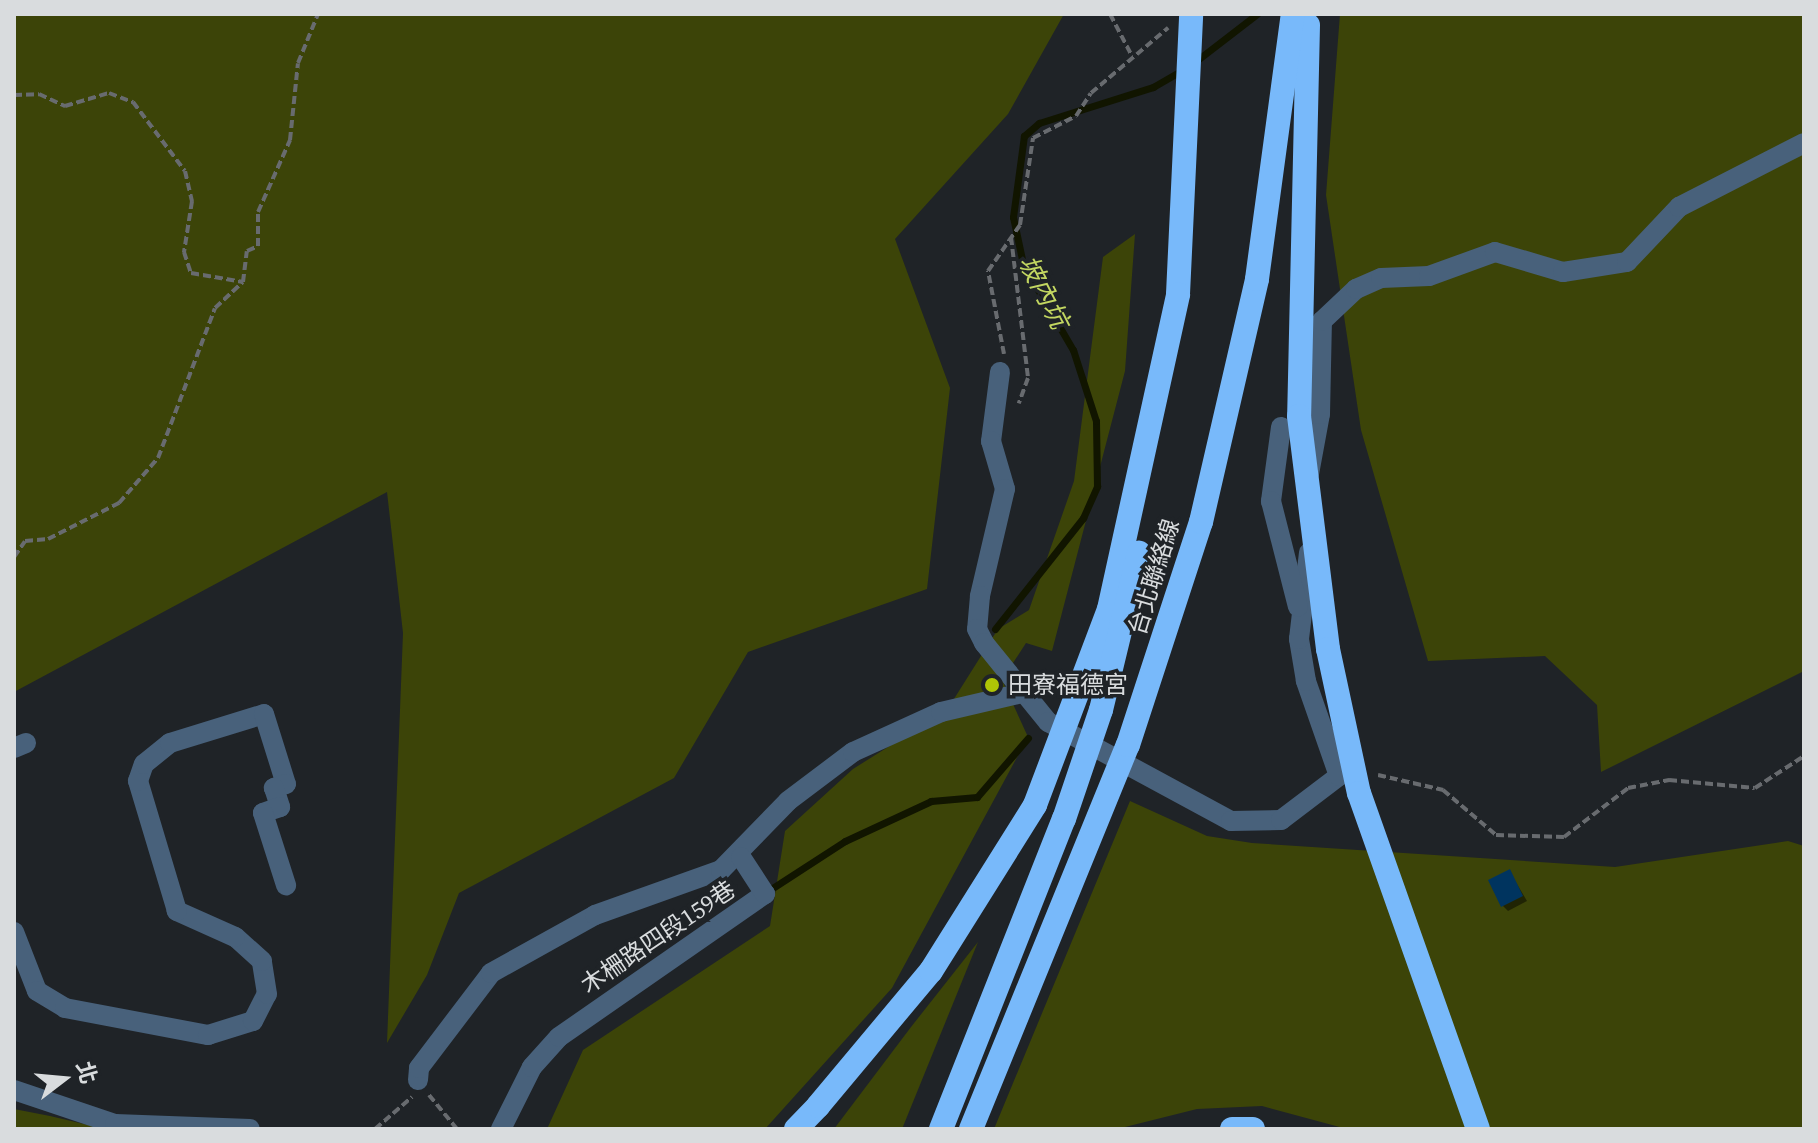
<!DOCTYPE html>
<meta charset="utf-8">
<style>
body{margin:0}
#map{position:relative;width:1818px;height:1143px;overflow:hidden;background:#1f2327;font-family:"Source Serif 4","Noto Sans TC",serif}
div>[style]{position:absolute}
.green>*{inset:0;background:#3c4408}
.shadow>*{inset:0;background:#0007}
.stream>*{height:7px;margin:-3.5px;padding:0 3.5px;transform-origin:3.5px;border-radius:3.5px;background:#111500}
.building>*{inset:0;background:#00345f}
.path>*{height:4px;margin-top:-2px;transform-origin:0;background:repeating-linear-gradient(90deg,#686b6f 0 8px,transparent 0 12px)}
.minor>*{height:20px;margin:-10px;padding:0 10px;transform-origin:10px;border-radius:10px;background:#48617b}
.highway>*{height:24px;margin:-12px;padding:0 12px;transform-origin:12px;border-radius:12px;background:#78b9fa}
.highway-bridge>*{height:24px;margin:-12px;padding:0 12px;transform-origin:12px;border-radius:12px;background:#78b9fa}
.dots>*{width:22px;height:22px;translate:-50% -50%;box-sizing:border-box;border:4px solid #1f2327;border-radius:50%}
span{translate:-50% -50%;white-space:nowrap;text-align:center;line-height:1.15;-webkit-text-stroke:7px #1f2327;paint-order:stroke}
.street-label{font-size:24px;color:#d9dcde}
.poi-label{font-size:24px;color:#d9dcde}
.left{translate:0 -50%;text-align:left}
.water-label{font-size:26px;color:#c3d761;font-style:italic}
.frame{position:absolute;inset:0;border:16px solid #d9dcde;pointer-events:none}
.north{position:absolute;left:24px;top:1039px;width:80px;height:80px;-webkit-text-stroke:6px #1f2327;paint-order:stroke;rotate:74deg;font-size:22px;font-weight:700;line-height:32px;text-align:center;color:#d9dcde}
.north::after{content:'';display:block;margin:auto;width:28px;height:36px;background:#d9dcde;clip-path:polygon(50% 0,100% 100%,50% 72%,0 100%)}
</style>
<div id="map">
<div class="green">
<i style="clip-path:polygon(14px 14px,1064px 14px,1008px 114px,895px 239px,950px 388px,927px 589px,748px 652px,674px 778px,459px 893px,427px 975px,387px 1043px,403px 633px,387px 492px,14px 692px)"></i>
<i style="clip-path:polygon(1340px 14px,1804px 14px,1804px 671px,1601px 772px,1597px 705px,1545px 656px,1428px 661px,1361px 430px,1326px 195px)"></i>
<i style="clip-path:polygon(1135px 234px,1125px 371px,1052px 651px,1026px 643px,1002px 680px,1028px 737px,892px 988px,765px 1129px,547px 1129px,583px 1050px,770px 926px,785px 831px,853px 769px,947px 710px,998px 629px,1029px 610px,1074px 481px,1103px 257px)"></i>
<i style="clip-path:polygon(1130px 801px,1207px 836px,1252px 843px,1615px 867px,1788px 841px,1804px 846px,1804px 1129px,1347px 1129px,1262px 1106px,1197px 1109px,1117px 1129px,994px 1129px)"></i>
<i style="clip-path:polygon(978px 942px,902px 1129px,834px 1129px,911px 1027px)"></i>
<i style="clip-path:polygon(14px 1109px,50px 1116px,105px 1129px,14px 1129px)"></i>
</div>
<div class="shadow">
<i style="clip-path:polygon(1509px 871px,1527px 901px,1508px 911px,1503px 906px)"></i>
</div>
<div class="stream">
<i style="left:1196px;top:61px;width:77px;rotate:-37.6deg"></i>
<i style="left:995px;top:629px;width:142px;rotate:-51.6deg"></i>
<i style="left:1083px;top:518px;width:35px;rotate:-66deg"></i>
<i style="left:1097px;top:486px;width:65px;rotate:-90.9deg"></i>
<i style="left:1096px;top:421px;width:75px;rotate:-107.9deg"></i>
<i style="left:1073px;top:350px;width:99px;rotate:-120.2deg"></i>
<i style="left:1023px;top:264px;width:48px;rotate:-102deg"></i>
<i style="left:1013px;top:217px;width:82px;rotate:-82.3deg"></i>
<i style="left:1024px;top:136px;width:20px;rotate:-41deg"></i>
<i style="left:1039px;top:123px;width:120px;rotate:-17.5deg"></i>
<i style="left:1153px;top:87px;width:34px;rotate:-30deg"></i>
<i style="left:771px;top:889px;width:88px;rotate:-33deg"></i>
<i style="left:845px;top:841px;width:95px;rotate:-24.9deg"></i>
<i style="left:931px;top:801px;width:46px;rotate:-5deg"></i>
<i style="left:977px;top:797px;width:78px;rotate:-49.2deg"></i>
</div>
<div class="building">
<i style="clip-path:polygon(1510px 869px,1523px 896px,1501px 907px,1488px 880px)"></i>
</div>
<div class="path">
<i style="left:1110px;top:14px;width:47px;rotate:62.4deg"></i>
<i style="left:14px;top:95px;width:25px;rotate:-2deg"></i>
<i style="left:39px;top:94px;width:29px;rotate:25deg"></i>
<i style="left:65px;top:106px;width:46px;rotate:-16.5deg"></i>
<i style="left:109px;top:93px;width:26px;rotate:21deg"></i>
<i style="left:133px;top:102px;width:86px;rotate:53deg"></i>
<i style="left:185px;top:171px;width:31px;rotate:77deg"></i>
<i style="left:192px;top:201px;width:52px;rotate:98.9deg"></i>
<i style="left:184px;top:252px;width:22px;rotate:72deg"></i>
<i style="left:191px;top:273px;width:53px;rotate:9.8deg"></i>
<i style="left:1011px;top:237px;width:142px;rotate:83.1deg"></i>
<i style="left:1028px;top:378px;width:27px;rotate:110deg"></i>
<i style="left:1004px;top:354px;width:85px;rotate:-100.9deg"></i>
<i style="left:988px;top:271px;width:56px;rotate:-55.2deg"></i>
<i style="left:1020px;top:225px;width:88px;rotate:-81.5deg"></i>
<i style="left:1033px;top:138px;width:48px;rotate:-27.1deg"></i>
<i style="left:1076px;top:116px;width:27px;rotate:-57deg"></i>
<i style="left:1091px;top:93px;width:101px;rotate:-40.2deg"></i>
<i style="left:14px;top:557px;width:19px;rotate:-55deg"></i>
<i style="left:25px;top:541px;width:23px;rotate:-5deg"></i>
<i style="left:48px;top:539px;width:80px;rotate:-26.9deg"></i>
<i style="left:119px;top:503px;width:60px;rotate:-49.1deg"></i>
<i style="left:158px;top:458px;width:160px;rotate:-69.2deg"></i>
<i style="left:215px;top:308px;width:38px;rotate:-43deg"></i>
<i style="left:243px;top:282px;width:31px;rotate:-83deg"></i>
<i style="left:247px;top:251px;width:12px;rotate:-24deg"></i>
<i style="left:258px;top:246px;width:34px;rotate:-90deg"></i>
<i style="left:258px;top:212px;width:79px;rotate:-66deg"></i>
<i style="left:290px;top:140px;width:77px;rotate:-84.1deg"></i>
<i style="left:298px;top:63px;width:53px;rotate:-67.8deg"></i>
<i style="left:14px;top:588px;width:8px;rotate:90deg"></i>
<i style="left:1378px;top:775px;width:67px;rotate:13deg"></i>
<i style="left:1443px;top:790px;width:70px;rotate:40.3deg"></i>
<i style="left:1496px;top:835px;width:68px;rotate:1.7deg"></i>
<i style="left:1564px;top:837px;width:81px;rotate:-37.4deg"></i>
<i style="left:1628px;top:788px;width:42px;rotate:-11deg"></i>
<i style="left:1669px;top:780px;width:86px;rotate:5.3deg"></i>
<i style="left:1755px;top:788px;width:59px;rotate:-33.1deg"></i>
<i style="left:429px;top:1095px;width:44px;rotate:50.5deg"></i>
<i style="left:375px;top:1129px;width:49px;rotate:-40.9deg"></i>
</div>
<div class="minor">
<i style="left:1000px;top:372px;width:70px;rotate:97.4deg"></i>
<i style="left:991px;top:441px;width:50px;rotate:73.7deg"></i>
<i style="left:1005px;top:489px;width:110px;rotate:103.2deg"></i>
<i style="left:980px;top:596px;width:33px;rotate:95deg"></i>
<i style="left:977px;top:629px;width:16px;rotate:63deg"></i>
<i style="left:984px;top:643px;width:102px;rotate:51deg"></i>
<i style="left:1048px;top:722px;width:208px;rotate:28.4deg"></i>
<i style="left:1231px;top:821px;width:50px;rotate:-1.1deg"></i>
<i style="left:1281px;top:820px;width:73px;rotate:-37.2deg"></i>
<i style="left:1339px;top:776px;width:101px;rotate:-109.2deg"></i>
<i style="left:1306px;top:681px;width:43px;rotate:-99.5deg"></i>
<i style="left:1299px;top:639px;width:87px;rotate:-83.4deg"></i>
<i style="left:1281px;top:427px;width:75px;rotate:97.7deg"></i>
<i style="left:1271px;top:501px;width:109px;rotate:75.7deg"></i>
<i style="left:1309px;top:474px;width:61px;rotate:-79.6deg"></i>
<i style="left:1320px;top:414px;width:93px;rotate:-88.8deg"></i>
<i style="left:1322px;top:321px;width:47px;rotate:-43.3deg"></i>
<i style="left:1356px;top:289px;width:27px;rotate:-24deg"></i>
<i style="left:1381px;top:278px;width:48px;rotate:-2.4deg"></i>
<i style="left:1429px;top:276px;width:70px;rotate:-20deg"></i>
<i style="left:1495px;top:252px;width:71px;rotate:16.4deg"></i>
<i style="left:1563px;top:272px;width:65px;rotate:-8.9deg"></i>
<i style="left:1627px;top:262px;width:76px;rotate:-46.6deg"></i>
<i style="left:1679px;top:207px;width:140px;rotate:-27.1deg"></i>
<i style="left:14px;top:748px;width:13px;rotate:-23deg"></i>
<i style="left:14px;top:932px;width:63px;rotate:68.7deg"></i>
<i style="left:37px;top:991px;width:33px;rotate:31deg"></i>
<i style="left:65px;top:1008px;width:146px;rotate:10.7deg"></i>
<i style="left:208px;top:1035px;width:47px;rotate:-17.3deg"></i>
<i style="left:253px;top:1021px;width:30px;rotate:-63deg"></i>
<i style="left:267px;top:994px;width:33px;rotate:-99deg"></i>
<i style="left:262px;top:961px;width:36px;rotate:-138deg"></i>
<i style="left:235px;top:937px;width:64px;rotate:-155.9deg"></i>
<i style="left:177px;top:911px;width:136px;rotate:-106.7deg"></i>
<i style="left:138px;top:781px;width:18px;rotate:-71deg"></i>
<i style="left:144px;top:764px;width:33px;rotate:-39deg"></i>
<i style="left:170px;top:743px;width:98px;rotate:-17.1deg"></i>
<i style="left:264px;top:714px;width:73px;rotate:72.6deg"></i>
<i style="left:286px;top:784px;width:13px;rotate:162deg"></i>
<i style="left:274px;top:788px;width:20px;rotate:72deg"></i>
<i style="left:280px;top:807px;width:18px;rotate:161deg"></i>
<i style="left:263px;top:813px;width:76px;rotate:72.3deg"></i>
<i style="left:418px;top:1080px;width:12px;rotate:-85deg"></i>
<i style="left:419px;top:1068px;width:119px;rotate:-52.8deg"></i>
<i style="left:491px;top:973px;width:119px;rotate:-29.1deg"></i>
<i style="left:595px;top:915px;width:134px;rotate:-19.7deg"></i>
<i style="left:721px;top:870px;width:96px;rotate:-45.8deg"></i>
<i style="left:788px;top:801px;width:81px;rotate:-37deg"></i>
<i style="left:853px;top:752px;width:97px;rotate:-24.4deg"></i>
<i style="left:941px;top:712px;width:79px;rotate:-13.2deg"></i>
<i style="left:14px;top:1090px;width:107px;rotate:18.6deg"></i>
<i style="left:115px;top:1124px;width:135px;rotate:2.1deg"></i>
<i style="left:501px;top:1129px;width:69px;rotate:-63.4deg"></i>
<i style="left:532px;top:1067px;width:40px;rotate:-48deg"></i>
<i style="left:559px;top:1037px;width:251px;rotate:-34.8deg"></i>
<i style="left:765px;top:894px;width:44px;rotate:-123deg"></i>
</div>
<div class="highway">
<i style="left:1178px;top:294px;width:280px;rotate:-87.3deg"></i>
<i style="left:796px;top:1129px;width:32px;rotate:-46deg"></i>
<i style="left:1232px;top:1129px;width:21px"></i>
</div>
<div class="highway-bridge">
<i style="left:1308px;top:25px;width:391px;rotate:91.3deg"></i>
<i style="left:1299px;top:416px;width:235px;rotate:82.9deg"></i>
<i style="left:1328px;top:649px;width:147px;rotate:77.9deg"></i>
<i style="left:1359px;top:793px;width:356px;rotate:70.5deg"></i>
<i style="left:818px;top:1106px;width:176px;rotate:-50.1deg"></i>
<i style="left:931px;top:971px;width:196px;rotate:-57.9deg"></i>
<i style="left:1035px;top:805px;width:210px;rotate:-69.3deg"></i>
<i style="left:1109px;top:609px;width:322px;rotate:-77.6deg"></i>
<i style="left:941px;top:1129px;width:334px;rotate:-68.4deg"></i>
<i style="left:1064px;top:819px;width:115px;rotate:-71.3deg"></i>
<i style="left:1101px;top:710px;width:162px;rotate:-76.4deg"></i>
<i style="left:971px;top:1129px;width:415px;rotate:-67.8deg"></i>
<i style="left:1128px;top:745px;width:235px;rotate:-71.9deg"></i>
<i style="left:1201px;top:522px;width:249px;rotate:-77deg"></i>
<i style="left:1257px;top:279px;width:267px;rotate:-82.3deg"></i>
</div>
<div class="dots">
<i style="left:992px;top:685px;background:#afc506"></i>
</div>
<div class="street-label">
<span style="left:1154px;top:577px;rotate:-73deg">台北聯絡線</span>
<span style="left:658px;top:937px;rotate:-34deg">木柵路四段159巷</span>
</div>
<div class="poi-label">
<span class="left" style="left:1008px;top:685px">田寮福德宮</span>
</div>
<div class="water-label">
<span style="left:1043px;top:292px;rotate:63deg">坡內坑</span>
</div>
<div class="frame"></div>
<div class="north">北</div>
</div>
